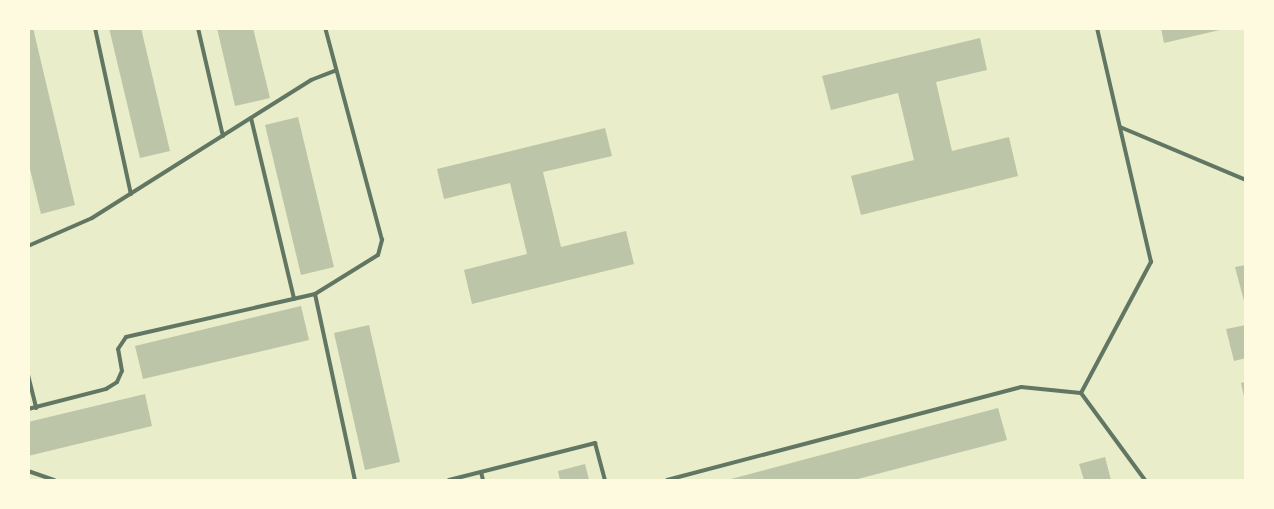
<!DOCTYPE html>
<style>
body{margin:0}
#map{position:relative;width:1274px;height:509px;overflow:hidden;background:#e9edc9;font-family:"DejaVu Sans",sans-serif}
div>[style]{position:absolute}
.building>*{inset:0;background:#bcc5a7}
.service>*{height:4px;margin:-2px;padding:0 2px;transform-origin:2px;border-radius:2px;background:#617663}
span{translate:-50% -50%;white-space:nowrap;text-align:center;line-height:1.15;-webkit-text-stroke:4.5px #fefae0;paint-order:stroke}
.frame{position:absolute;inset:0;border:30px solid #fefae0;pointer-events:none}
</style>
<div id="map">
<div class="building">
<i style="clip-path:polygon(28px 28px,33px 28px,75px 205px,41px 214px,28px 161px)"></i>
<i style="clip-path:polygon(109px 28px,141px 28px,170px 151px,140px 158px)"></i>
<i style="clip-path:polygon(217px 28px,253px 28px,270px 98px,235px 106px)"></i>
<i style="clip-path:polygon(1161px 28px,1224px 28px,1224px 29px,1164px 43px)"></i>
<i style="clip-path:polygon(980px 38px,987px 70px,936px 82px,952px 151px,1009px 137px,1018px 176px,861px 215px,851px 176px,914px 160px,898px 93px,831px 110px,822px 76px)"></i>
<i style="clip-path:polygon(298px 117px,334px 267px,301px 275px,265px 125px)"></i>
<i style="clip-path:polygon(605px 128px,612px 156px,543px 172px,561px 247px,626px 231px,634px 264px,472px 304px,464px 270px,527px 254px,510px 183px,444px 199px,437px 169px)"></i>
<i style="clip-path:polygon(1246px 265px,1246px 301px,1244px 301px,1235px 267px)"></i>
<i style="clip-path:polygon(301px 306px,309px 340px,143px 379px,135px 346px)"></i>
<i style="clip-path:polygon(369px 325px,400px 462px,365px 470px,334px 333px)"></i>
<i style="clip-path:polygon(1246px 325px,1246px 358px,1234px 361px,1226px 329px)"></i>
<i style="clip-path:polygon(1246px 382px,1246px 400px,1245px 401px,1241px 383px)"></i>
<i style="clip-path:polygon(145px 394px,152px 426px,28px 456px,28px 422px)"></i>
<i style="clip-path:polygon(998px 408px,1007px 440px,854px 480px,727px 480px)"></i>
<i style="clip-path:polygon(1105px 457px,1111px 480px,1084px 480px,1079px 464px)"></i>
<i style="clip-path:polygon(585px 464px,589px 480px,560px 480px,558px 471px)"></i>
</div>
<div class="service">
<i style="left:95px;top:28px;width:170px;rotate:77.8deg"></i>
<i style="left:198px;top:28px;width:111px;rotate:77deg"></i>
<i style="left:251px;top:118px;width:186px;rotate:76.6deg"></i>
<i style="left:1120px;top:127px;width:137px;rotate:22.8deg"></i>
<i style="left:28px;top:246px;width:70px;rotate:-23.6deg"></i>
<i style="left:92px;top:218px;width:259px;rotate:-32.2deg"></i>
<i style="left:311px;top:80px;width:26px;rotate:-21deg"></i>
<i style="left:315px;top:294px;width:190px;rotate:77.9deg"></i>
<i style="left:28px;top:375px;width:34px;rotate:76deg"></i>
<i style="left:1081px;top:393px;width:149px;rotate:-61.9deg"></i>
<i style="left:1151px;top:262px;width:240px;rotate:-103deg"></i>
<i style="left:28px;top:409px;width:81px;rotate:-14.4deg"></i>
<i style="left:106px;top:389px;width:13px;rotate:-32deg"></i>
<i style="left:117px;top:382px;width:12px;rotate:-66deg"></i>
<i style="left:122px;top:371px;width:22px;rotate:-100deg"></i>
<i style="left:118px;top:349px;width:14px;rotate:-56deg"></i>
<i style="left:126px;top:337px;width:194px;rotate:-12.8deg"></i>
<i style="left:315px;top:294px;width:74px;rotate:-31.8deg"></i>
<i style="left:378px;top:255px;width:16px;rotate:-75deg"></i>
<i style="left:382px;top:240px;width:220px;rotate:-105deg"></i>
<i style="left:28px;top:471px;width:28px;rotate:19deg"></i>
<i style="left:481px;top:472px;width:8px;rotate:76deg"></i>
<i style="left:449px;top:480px;width:151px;rotate:-14.2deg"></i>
<i style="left:595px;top:443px;width:38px;rotate:75deg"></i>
<i style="left:667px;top:480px;width:366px;rotate:-14.7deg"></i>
<i style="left:1021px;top:387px;width:60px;rotate:5.7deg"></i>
<i style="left:1081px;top:393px;width:108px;rotate:53.7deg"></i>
</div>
<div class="frame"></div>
</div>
